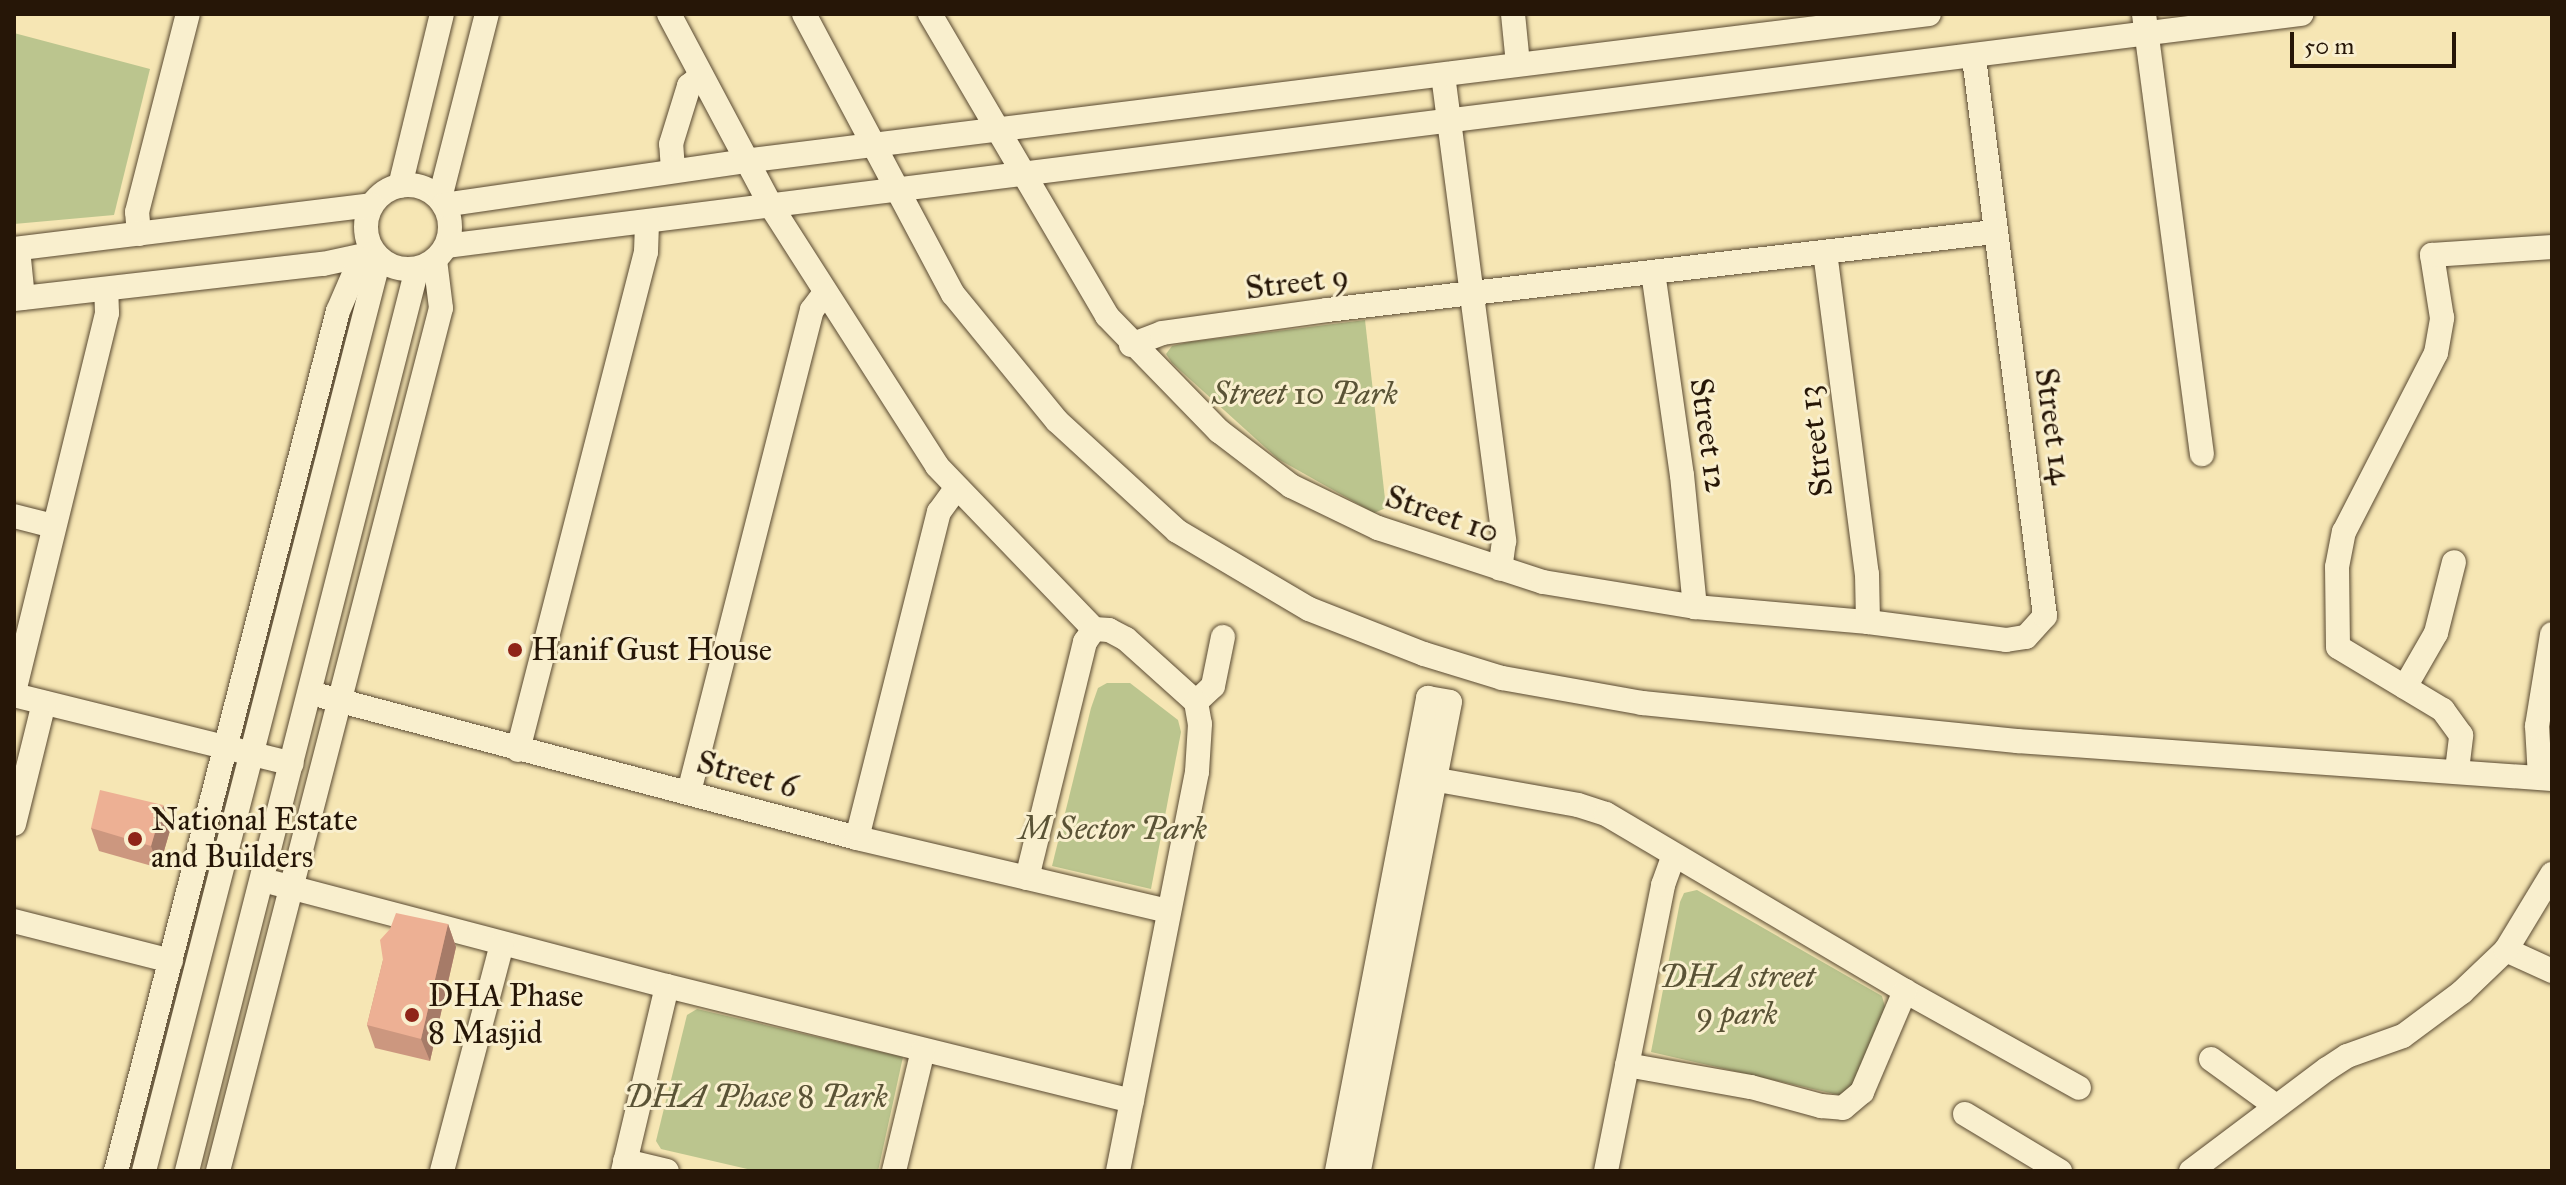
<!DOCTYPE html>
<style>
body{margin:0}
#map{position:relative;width:2566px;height:1185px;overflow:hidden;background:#f6e6b4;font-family:"IM FELL Great Primer",serif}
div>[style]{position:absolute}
.green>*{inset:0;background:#bbc58e}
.roads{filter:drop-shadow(0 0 2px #5a4a32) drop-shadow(0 0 2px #5a4a32)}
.minor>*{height:24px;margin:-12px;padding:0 12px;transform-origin:12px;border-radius:12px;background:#f9efce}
.minor>.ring{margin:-12px;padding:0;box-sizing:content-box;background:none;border:24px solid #f9efce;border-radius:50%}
.wall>*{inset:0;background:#cc977f}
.shaded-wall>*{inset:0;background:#a67b68}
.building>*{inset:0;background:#edb094}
.dots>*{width:22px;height:22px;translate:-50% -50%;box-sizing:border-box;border:4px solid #f9efce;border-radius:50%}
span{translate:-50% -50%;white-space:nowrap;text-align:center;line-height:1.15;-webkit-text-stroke:6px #f9efce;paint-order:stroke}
.street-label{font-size:32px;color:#261607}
.park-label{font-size:32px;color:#5a5336;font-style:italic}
.poi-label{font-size:32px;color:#261607}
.left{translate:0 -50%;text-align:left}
.frame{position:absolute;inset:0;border:16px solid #261607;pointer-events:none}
.scale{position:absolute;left:2290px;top:32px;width:166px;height:36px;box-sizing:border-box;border:4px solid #261607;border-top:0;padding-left:10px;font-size:24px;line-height:28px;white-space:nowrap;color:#261607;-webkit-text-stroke:6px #f9efce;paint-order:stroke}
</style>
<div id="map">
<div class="green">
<i style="clip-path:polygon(14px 33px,150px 69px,114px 215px,14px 224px)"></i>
<i style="clip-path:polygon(1365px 320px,1386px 508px,1374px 513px,1278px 459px,1172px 363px,1166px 354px,1172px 346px,1189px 342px)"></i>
<i style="clip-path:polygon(1107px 683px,1130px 683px,1178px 720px,1181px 732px,1151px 889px,1052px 866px,1091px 708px,1098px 688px)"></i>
<i style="clip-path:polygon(1697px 890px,1882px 996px,1885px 1007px,1853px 1088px,1839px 1095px,1651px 1052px,1680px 902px,1684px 893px)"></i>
<i style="clip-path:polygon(697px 1009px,903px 1057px,878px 1171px,756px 1171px,661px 1149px,656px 1141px,687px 1015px)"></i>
</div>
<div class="roads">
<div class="minor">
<i style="left:669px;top:14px;width:217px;rotate:62deg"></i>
<i style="left:771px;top:206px;width:308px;rotate:57.4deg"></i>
<i style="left:937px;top:466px;width:226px;rotate:46.1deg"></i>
<i style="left:1094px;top:629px;width:15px;rotate:4deg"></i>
<i style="left:1109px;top:630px;width:19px;rotate:28deg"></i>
<i style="left:1126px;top:639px;width:94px;rotate:42deg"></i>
<i style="left:1196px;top:702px;width:22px;rotate:80deg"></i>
<i style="left:1200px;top:724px;width:48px;rotate:93.6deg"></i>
<i style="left:1197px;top:772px;width:407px;rotate:101.2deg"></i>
<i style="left:804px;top:14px;width:317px;rotate:62deg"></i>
<i style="left:953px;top:294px;width:164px;rotate:50.7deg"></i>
<i style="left:1057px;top:421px;width:163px;rotate:42.5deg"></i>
<i style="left:1177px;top:531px;width:153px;rotate:30.6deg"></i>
<i style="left:1309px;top:609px;width:123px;rotate:21.4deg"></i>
<i style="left:1424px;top:654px;width:82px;rotate:17.1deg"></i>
<i style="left:1502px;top:678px;width:142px;rotate:10.1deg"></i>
<i style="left:1642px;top:703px;width:377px;rotate:5.8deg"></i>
<i style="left:2017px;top:741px;width:536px;rotate:4.06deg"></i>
<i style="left:930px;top:14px;width:350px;rotate:59.6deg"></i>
<i style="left:1107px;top:316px;width:161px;rotate:45.8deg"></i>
<i style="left:1219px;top:431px;width:91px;rotate:37.4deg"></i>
<i style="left:1291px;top:486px;width:97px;rotate:25.8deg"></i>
<i style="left:1378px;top:528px;width:174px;rotate:18.1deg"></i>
<i style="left:1543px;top:582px;width:154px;rotate:9.3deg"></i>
<i style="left:1695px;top:607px;width:174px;rotate:5deg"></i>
<i style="left:1868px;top:622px;width:139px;rotate:7.4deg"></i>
<i style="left:2006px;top:640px;width:20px;rotate:-9deg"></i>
<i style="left:2026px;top:637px;width:28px;rotate:-48deg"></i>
<i style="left:2045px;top:616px;width:562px;rotate:-97.25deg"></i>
<i style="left:1513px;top:14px;width:50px;rotate:84.3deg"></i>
<i style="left:2144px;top:14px;width:444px;rotate:82.5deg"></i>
<i style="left:1443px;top:75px;width:470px;rotate:82.5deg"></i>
<i style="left:1504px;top:541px;width:28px;rotate:98deg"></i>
<i style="left:673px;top:170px;width:26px;rotate:-94deg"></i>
<i style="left:671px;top:144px;width:61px;rotate:-72.8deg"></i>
<i style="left:689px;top:86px;width:16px;rotate:-40deg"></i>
<i class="ring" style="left:366px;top:185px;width:60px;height:60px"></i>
<i style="left:400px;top:186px;width:177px;rotate:-76.3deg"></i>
<i style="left:440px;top:198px;width:190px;rotate:-75.7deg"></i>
<i style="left:444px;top:205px;width:303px;rotate:-8.3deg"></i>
<i style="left:744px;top:161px;width:1194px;rotate:-7.07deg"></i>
<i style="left:139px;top:234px;width:22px;rotate:-95deg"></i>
<i style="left:137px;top:212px;width:204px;rotate:-75.6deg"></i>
<i style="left:446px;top:246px;width:1870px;rotate:-7.13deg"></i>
<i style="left:14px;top:249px;width:360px;rotate:-7deg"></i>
<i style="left:18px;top:249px;width:49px;rotate:84.2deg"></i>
<i style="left:1825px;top:252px;width:325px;rotate:82.6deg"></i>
<i style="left:1867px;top:574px;width:48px;rotate:88.8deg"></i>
<i style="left:1653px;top:272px;width:205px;rotate:81.9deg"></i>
<i style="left:1682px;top:475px;width:133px;rotate:84.4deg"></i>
<i style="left:14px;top:299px;width:311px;rotate:-6.5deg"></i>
<i style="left:323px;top:264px;width:52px;rotate:-12.2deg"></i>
<i style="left:1131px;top:345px;width:33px;rotate:-21deg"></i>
<i style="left:1162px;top:333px;width:167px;rotate:-7.9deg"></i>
<i style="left:1327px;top:310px;width:672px;rotate:-6.67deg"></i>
<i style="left:14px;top:516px;width:40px;rotate:14.4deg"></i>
<i style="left:2405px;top:687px;width:62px;rotate:-60.1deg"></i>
<i style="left:2436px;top:633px;width:73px;rotate:-75.8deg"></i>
<i style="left:14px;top:692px;width:390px;rotate:-76.2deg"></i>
<i style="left:107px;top:313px;width:23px;rotate:-92deg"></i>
<i style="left:14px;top:695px;width:286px;rotate:13.9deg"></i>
<i style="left:322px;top:696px;width:554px;rotate:14.86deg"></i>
<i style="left:857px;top:838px;width:320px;rotate:13.2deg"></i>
<i style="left:1196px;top:702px;width:23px;rotate:-43deg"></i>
<i style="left:1213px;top:686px;width:50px;rotate:-78.5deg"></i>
<i style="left:518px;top:750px;width:514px;rotate:-75.59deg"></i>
<i style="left:646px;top:252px;width:29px;rotate:-88deg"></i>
<i style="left:2457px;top:770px;width:35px;rotate:-83deg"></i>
<i style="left:2461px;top:735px;width:31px;rotate:-126deg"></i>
<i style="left:2443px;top:710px;width:122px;rotate:-149deg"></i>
<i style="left:2338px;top:647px;width:80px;rotate:-90.7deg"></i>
<i style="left:2337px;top:567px;width:36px;rotate:-79deg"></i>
<i style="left:2344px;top:532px;width:201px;rotate:-62.8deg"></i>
<i style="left:2436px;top:353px;width:36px;rotate:-80deg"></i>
<i style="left:2442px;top:318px;width:64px;rotate:-99deg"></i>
<i style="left:2432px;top:255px;width:120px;rotate:-3.8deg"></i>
<i style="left:1421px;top:777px;width:159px;rotate:10.1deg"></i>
<i style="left:1578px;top:805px;width:29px;rotate:18deg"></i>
<i style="left:1606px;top:814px;width:347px;rotate:30.6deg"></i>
<i style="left:1905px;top:991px;width:199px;rotate:29.1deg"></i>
<i style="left:2540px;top:777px;width:51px;rotate:-93.4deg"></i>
<i style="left:2537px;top:726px;width:93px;rotate:-80.7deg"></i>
<i style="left:689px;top:792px;width:497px;rotate:-75.7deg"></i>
<i style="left:812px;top:310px;width:20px;rotate:-53deg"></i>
<i style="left:14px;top:824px;width:125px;rotate:-76.1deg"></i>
<i style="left:857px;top:838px;width:336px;rotate:-75.9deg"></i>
<i style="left:939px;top:512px;width:29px;rotate:-54deg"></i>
<i style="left:1027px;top:878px;width:243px;rotate:-76.2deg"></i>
<i style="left:1085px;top:642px;width:16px;rotate:-55deg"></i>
<i style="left:274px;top:883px;width:406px;rotate:14.7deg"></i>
<i style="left:667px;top:986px;width:479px;rotate:13.9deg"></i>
<i style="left:14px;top:921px;width:162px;rotate:14.3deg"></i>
<i style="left:2506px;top:950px;width:51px;rotate:24.5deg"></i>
<i style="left:2211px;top:1059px;width:80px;rotate:35.9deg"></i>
<i style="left:1627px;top:1065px;width:126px;rotate:10.1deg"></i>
<i style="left:1751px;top:1087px;width:73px;rotate:15.2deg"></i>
<i style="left:1821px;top:1106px;width:22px;rotate:5deg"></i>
<i style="left:1843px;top:1108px;width:25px;rotate:-40deg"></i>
<i style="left:1862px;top:1092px;width:110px;rotate:-66.9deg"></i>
<i style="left:1965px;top:1114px;width:111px;rotate:31deg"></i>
<i style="left:625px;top:1161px;width:43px;rotate:13.4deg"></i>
<i style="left:116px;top:1171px;width:888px;rotate:-75.53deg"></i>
<i style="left:338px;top:311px;width:40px;rotate:-66.6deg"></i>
<i style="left:354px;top:274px;width:29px;rotate:-46deg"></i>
<i style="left:144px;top:1171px;width:942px;rotate:-75.55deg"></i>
<i style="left:187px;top:1171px;width:931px;rotate:-75.7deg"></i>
<i style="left:218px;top:1171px;width:891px;rotate:-75.51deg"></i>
<i style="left:441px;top:308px;width:48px;rotate:-97.1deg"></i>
<i style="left:442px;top:1171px;width:235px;rotate:-75.2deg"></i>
<i style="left:623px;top:1171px;width:190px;rotate:-76.6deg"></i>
<i style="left:894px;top:1171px;width:124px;rotate:-76.5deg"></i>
<i style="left:1337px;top:1171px;width:482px;rotate:-79.1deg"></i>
<i style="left:1428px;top:698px;width:22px;rotate:10deg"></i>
<i style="left:1450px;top:702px;width:478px;rotate:101deg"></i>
<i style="left:1606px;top:1171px;width:292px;rotate:-78.7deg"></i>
<i style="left:1663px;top:885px;width:32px;rotate:-70deg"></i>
<i style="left:2191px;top:1171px;width:170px;rotate:-36.9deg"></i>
<i style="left:2327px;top:1069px;width:24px;rotate:-33deg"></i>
<i style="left:2347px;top:1056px;width:59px;rotate:-19.7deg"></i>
<i style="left:2403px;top:1036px;width:74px;rotate:-36.7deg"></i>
<i style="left:2462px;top:992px;width:61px;rotate:-43.7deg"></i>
<i style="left:2506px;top:950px;width:89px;rotate:-58.8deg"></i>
</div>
</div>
<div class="wall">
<i style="clip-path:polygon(171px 827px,159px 868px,99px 851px,91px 828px)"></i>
<i style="clip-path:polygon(448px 924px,456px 947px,430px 1061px,375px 1048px,367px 1025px,383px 960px)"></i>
</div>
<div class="shaded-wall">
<i style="clip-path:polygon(163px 805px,171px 827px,159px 868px,151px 846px)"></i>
<i style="clip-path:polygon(448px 924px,456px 947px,430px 1061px,421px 1039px)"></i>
</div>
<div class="building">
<i style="clip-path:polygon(100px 790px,163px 805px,151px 846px,91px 828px)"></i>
<i style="clip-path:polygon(396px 913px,448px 924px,421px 1039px,367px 1025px,383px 960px,380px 940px,390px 929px)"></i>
</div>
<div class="dots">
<i style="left:515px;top:650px;background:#8f2418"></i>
<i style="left:135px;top:839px;background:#8f2418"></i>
<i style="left:412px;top:1015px;background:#8f2418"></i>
</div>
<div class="street-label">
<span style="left:1297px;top:283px;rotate:-7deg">Street 9</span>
<span style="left:2053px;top:426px;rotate:82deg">Street 14</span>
<span style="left:1708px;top:435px;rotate:82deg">Street 12</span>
<span style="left:1816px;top:441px;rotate:-97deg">Street 13</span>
<span style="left:1442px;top:515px;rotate:19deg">Street 10</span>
<span style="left:747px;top:775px;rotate:15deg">Street 6</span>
</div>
<div class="park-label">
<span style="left:1305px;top:394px">Street 10 Park</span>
<span style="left:1113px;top:829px">M Sector Park</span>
<span style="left:1737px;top:996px">DHA street<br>9 park</span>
<span style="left:756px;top:1097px">DHA Phase 8 Park</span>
</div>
<div class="poi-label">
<span class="left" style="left:531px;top:650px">Hanif Gust House</span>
<span class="left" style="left:151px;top:839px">National Estate<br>and Builders</span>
<span class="left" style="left:428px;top:1015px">DHA Phase<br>8 Masjid</span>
</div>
<div class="frame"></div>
<div class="scale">50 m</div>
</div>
